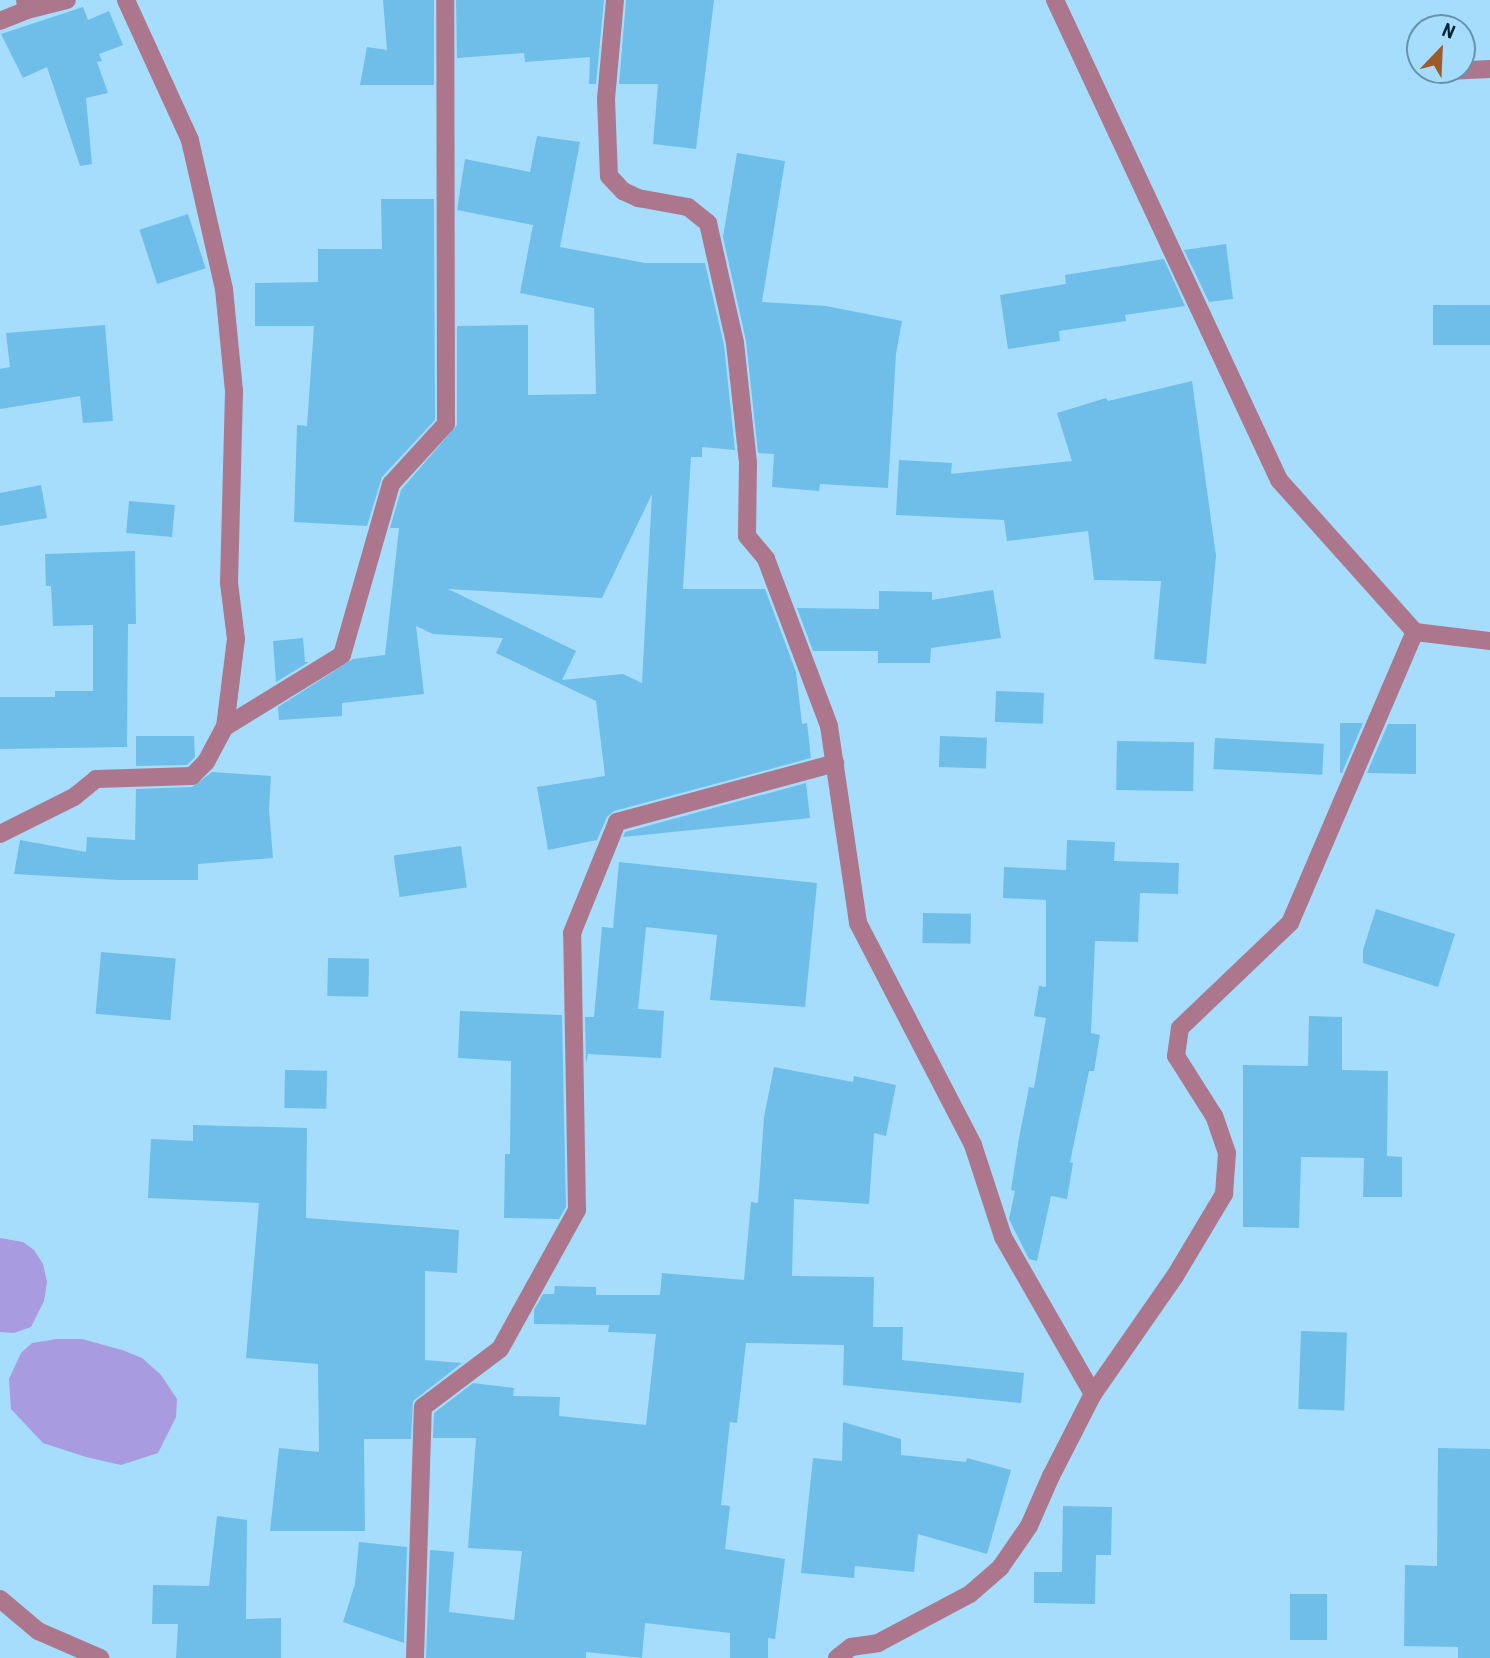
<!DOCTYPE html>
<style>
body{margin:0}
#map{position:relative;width:1490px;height:1658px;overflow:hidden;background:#a6ddfc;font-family:"Roboto Condensed",sans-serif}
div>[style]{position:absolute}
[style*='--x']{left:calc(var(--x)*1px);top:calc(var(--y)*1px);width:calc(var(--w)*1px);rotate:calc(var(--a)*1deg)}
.water>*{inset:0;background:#a99be0}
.building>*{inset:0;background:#6ebee9;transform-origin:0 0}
.minor>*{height:18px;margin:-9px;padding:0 9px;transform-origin:9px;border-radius:9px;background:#ac778c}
span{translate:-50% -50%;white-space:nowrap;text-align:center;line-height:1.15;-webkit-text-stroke:7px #a6ddfc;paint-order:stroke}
.north{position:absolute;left:1406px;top:14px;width:70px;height:70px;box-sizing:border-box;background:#a6ddfc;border:2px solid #6693ab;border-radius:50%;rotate:23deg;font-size:19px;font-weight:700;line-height:28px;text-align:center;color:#052331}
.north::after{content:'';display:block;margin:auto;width:24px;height:32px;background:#9d5a2a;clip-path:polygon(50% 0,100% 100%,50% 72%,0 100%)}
</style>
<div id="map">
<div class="water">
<div style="clip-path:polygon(0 1238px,23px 1242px,34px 1250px,43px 1264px,47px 1282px,44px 1301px,31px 1327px,14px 1333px,0 1332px)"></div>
<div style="clip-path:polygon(57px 1339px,82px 1339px,122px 1350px,142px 1358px,161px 1375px,177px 1399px,176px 1417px,158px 1453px,121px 1465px,86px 1457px,43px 1443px,11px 1409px,9px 1379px,21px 1353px,32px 1343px)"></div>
</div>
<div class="building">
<div style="clip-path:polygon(383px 0,434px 0,434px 85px,360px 85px,367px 47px,387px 50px)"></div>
<div style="clip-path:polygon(456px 0,604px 0,596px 84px,589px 84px,590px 57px,525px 62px,524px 53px,457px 58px)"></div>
<div style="clip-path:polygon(626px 0,714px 0,696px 149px,653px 144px,658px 84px,619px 84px)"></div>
<div style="clip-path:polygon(83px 7px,88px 20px,109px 11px,123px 45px,99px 54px,102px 61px,97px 62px,108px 93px,86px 98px,92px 164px,80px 166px,47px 67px,23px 78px,1px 34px)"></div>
<div style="clip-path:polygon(evenodd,537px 136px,580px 142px,560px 247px,645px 263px,705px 263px,724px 345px,735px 450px,702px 447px,702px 457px,691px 457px,683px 589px,765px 589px,796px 672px,802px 724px,807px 723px,811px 758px,614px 811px,607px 817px,597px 840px,548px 850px,537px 787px,605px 776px,596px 701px,496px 653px,503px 638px,433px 634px,416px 626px,424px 694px,342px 703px,342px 716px,279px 720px,278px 707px,353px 659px,385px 655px,399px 528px,390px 528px,401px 490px,457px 425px,457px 326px,528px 325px,528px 395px,596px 394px,594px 308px,520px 293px,533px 225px,457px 210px,465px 159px,530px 172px,537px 136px,652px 494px,642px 683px,623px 674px,562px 680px,576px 651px,448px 589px,602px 598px,652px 494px)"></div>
<div style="clip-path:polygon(737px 153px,785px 161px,762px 302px,826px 306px,902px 321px,896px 354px,888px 488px,820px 484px,819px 491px,772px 487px,774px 454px,758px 453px,746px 341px,723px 237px)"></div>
<div style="clip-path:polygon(381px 199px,434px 199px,435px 420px,382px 477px,367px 526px,294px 522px,297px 425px,307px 426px,314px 326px,255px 326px,255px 283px,318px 282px,318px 249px,382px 249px)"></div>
<div style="left:188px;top:214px;width:57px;height:51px;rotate:72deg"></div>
<div style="clip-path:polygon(1226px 244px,1233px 299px,1209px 302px,1184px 250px)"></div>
<div style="clip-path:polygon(1164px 259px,1185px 306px,1125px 315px,1126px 321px,1059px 331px,1060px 341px,1008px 349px,1000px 295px,1066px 284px,1065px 275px)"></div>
<div style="left:1490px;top:305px;width:40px;height:57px;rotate:90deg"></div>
<div style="clip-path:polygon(105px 325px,113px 421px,83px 423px,80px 396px,0 409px,0 369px,10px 367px,6px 333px)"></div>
<div style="clip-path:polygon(1192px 381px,1216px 556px,1206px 664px,1154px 659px,1161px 581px,1094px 580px,1088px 531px,1007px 541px,1004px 520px,896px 515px,899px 460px,952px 463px,951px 474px,1072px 461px,1057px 413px,1106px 398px,1108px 401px)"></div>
<div style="clip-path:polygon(41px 485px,47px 518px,0 526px,0 493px)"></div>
<div style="left:129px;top:501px;width:46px;height:32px;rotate:5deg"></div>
<div style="clip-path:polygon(135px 551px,136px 624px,128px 624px,127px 747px,0 749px,0 697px,55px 697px,55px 691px,93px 691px,93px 625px,53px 626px,51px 586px,46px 586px,45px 554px)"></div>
<div style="clip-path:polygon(993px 590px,1001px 638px,931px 648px,930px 663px,878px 663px,878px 651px,813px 651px,797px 608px,879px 609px,879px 591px,932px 592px,932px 600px)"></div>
<div style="clip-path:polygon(303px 638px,305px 662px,309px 662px,276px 682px,273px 641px)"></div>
<div style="left:996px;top:691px;width:48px;height:31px;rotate:2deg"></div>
<div style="clip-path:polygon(1340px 723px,1363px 723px,1342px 773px,1340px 773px)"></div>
<div style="clip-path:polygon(1388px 724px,1416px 724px,1416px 774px,1367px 773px)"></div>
<div style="clip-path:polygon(136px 736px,194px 736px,195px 757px,187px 765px,136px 766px)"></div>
<div style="left:940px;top:736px;width:47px;height:31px;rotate:2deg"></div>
<div style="left:1215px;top:738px;width:109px;height:31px;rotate:3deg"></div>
<div style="left:1117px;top:741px;width:77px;height:49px;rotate:1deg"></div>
<div style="clip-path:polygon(212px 772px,271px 776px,269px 809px,273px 858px,198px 864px,198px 880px,119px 880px,14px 874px,20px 840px,86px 852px,87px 837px,135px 840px,136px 789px,192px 787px)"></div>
<div style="clip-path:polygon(806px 783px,810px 818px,623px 837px,625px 832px)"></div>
<div style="clip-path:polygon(1067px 840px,1115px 842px,1114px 861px,1179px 863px,1178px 894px,1140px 893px,1138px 942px,1095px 941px,1091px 1033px,1100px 1035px,1094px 1071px,1089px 1071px,1070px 1162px,1073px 1163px,1067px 1199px,1051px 1196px,1037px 1261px,1029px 1259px,1009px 1219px,1015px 1191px,1011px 1190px,1019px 1138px,1029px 1087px,1034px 1088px,1046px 1018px,1034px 1016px,1039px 986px,1046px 987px,1046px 900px,1003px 898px,1004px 867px,1066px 870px)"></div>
<div style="left:461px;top:846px;width:42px;height:68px;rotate:82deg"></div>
<div style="clip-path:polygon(619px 862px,817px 883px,805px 1007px,710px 1000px,717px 935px,646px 927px,638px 1009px,664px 1011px,661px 1058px,588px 1054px,586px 1064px,585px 1017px,594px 1017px,602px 927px,613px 928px)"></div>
<div style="clip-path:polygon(1376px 909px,1455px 934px,1438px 987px,1363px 963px,1363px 950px)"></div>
<div style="left:923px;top:913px;width:48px;height:30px;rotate:1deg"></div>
<div style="left:101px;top:952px;width:75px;height:62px;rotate:5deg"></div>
<div style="left:328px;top:958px;width:41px;height:38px;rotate:1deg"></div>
<div style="clip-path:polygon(460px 1011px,562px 1015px,566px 1207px,559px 1219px,504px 1218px,505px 1154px,510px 1154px,511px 1061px,458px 1058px)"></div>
<div style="clip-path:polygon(1309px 1016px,1342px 1017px,1342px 1070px,1388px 1071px,1387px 1156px,1402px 1157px,1402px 1197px,1363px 1197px,1364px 1158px,1301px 1157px,1299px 1228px,1243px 1227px,1243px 1065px,1308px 1066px)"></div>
<div style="clip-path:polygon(774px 1067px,853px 1082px,854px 1076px,896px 1085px,886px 1136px,874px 1133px,869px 1204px,794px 1199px,792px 1276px,874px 1277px,873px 1327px,903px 1327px,902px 1360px,1024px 1373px,1021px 1403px,843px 1385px,844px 1345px,746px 1343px,737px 1423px,730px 1422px,721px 1505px,730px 1506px,725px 1549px,785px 1559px,775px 1639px,768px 1638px,768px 1658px,730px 1658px,730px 1633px,645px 1623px,642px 1658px,586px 1652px,586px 1658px,426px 1658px,430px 1550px,454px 1552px,449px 1612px,514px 1620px,522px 1551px,468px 1548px,476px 1438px,433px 1438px,434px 1413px,473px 1383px,514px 1388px,513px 1396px,560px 1397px,559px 1416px,646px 1425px,656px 1334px,608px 1332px,609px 1325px,534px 1324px,534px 1310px,543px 1294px,554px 1294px,555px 1286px,596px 1287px,596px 1295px,660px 1295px,662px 1273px,744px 1280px,751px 1202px,758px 1203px,764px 1117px)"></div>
<div style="left:285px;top:1070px;width:42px;height:38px;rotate:1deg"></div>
<div style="clip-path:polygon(193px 1125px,307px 1128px,306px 1218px,459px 1230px,457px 1273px,425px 1271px,425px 1360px,462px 1363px,413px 1401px,411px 1439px,364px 1439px,365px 1531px,270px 1531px,279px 1448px,319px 1452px,318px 1364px,246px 1358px,259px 1203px,148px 1198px,151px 1139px,193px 1141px)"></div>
<div style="left:1301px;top:1331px;width:46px;height:78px;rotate:2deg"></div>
<div style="clip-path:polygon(843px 1422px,901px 1439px,901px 1455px,966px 1462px,967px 1458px,1011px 1470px,987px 1554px,918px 1534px,914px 1572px,855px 1566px,854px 1578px,801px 1573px,813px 1458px,842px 1461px)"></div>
<div style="clip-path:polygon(1438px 1448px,1490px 1449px,1490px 1658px,1458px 1658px,1458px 1647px,1404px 1646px,1405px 1565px,1437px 1566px)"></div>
<div style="clip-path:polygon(1063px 1506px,1112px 1507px,1111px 1555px,1096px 1555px,1095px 1604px,1034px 1603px,1034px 1572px,1062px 1572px)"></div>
<div style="clip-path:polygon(217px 1516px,247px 1520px,246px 1619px,281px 1618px,281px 1658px,176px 1658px,178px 1624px,152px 1624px,153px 1585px,209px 1586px)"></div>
<div style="clip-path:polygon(359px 1542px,407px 1547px,404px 1643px,343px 1622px,355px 1584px)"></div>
<div style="left:1290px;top:1594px;width:37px;height:46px"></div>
</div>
<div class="minor">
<div style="--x:615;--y:0;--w:99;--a:95.2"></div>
<div style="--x:606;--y:99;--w:77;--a:87.8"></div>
<div style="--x:609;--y:176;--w:21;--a:47"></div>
<div style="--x:623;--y:191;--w:17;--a:25"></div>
<div style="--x:638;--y:198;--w:51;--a:10.2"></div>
<div style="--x:688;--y:207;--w:26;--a:39"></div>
<div style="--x:708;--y:223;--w:123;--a:77.3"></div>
<div style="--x:735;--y:343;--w:121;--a:83.8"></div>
<div style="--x:748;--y:463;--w:73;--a:90.8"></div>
<div style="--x:747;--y:536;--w:30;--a:50"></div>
<div style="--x:766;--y:559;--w:178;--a:69.3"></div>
<div style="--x:829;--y:726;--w:199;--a:81.6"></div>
<div style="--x:858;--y:923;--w:250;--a:62.6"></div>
<div style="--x:973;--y:1145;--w:97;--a:71.9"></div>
<div style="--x:1003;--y:1237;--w:181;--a:60.2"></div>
<div style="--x:1055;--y:0;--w:530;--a:64.98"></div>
<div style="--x:1279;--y:480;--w:204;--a:48.2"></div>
<div style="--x:27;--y:10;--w:41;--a:-14"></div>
<div style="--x:0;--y:21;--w:29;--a:-22"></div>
<div style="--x:27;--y:10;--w:10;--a:-101"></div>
<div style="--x:1448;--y:71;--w:42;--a:-2.7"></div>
<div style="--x:225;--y:727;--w:137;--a:-31.6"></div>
<div style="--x:342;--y:655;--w:178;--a:-74"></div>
<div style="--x:391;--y:484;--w:81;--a:-47.5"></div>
<div style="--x:446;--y:424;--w:424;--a:-90.1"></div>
<div style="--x:0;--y:834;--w:83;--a:-26.6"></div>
<div style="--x:74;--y:797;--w:28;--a:-39"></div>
<div style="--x:96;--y:779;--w:96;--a:-1.8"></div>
<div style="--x:192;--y:776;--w:20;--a:-45"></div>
<div style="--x:206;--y:762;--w:40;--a:-62"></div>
<div style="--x:225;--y:727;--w:89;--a:-82.9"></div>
<div style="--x:236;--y:639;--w:56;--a:-97.1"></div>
<div style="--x:229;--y:583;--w:192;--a:-88.5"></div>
<div style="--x:234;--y:391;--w:102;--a:-95.6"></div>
<div style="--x:224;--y:289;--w:153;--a:-102.9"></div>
<div style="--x:190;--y:140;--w:154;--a:-114.6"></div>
<div style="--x:0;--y:1599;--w:50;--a:40.1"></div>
<div style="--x:38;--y:1631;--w:68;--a:23.5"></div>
<div style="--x:415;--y:1658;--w:251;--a:-88.2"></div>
<div style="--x:423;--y:1407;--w:96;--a:-37"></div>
<div style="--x:500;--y:1349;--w:159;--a:-61"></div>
<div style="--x:577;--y:1210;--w:277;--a:-91"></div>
<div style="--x:572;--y:933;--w:120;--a:-67.9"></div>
<div style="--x:617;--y:822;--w:226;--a:-15.1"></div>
<div style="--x:837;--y:1658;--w:18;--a:-38"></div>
<div style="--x:851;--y:1647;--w:27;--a:-8"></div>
<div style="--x:878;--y:1643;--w:104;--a:-28"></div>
<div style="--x:970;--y:1594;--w:40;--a:-41"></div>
<div style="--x:1000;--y:1568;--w:51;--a:-55.4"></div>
<div style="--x:1029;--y:1526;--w:55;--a:-66.3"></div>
<div style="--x:1051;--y:1476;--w:92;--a:-62.9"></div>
<div style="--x:1093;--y:1394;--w:144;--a:-55.2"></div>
<div style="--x:1175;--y:1276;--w:96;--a:-59.1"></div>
<div style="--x:1224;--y:1194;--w:41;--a:-85.8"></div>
<div style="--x:1227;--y:1153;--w:39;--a:-109"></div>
<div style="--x:1214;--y:1116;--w:71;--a:-122.3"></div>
<div style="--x:1176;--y:1056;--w:28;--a:-82"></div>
<div style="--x:1180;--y:1028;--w:152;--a:-43.7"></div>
<div style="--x:1290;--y:923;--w:317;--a:-66.8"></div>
<div style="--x:1415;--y:632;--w:76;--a:6.8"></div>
</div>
<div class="north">N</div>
</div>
